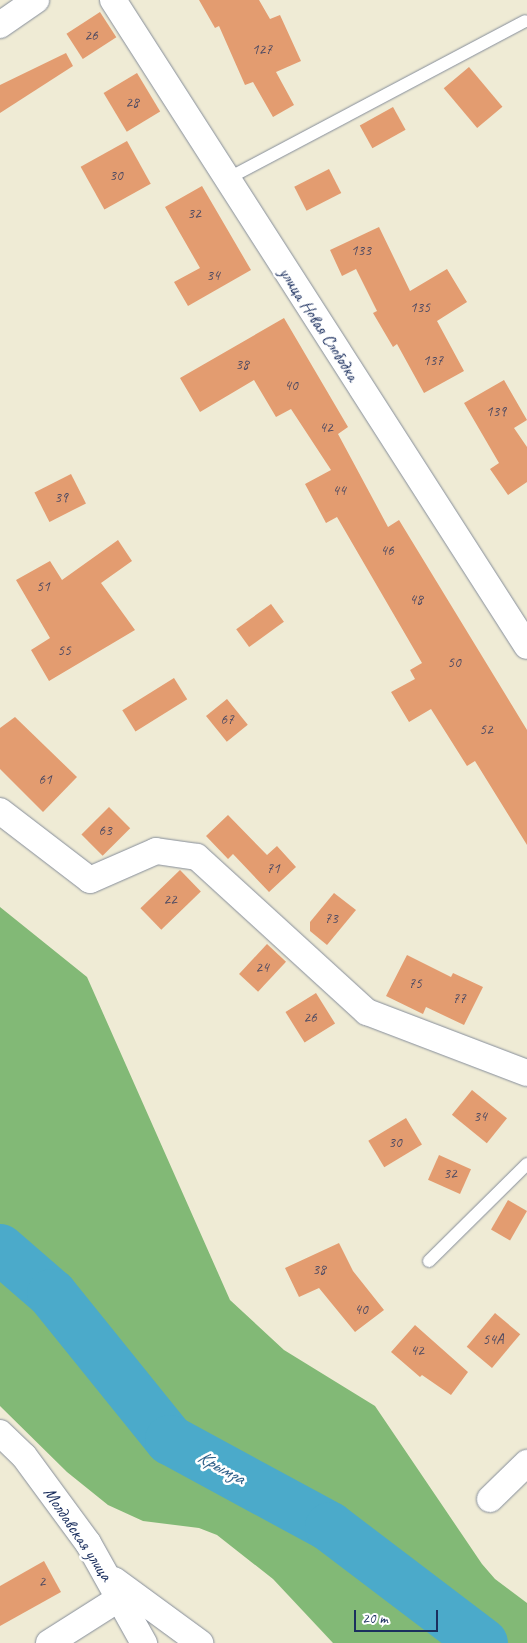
<!DOCTYPE html>
<meta charset="utf-8">
<style>
body{margin:0}
#map{position:relative;width:527px;height:1643px;overflow:hidden;background:#efebd5;font-family:Caveat,sans-serif}
div>[style]{position:absolute}
[style*='--x']{left:calc(var(--x)*1px);top:calc(var(--y)*1px);width:calc(var(--w)*1px);rotate:calc(var(--a)*1deg)}
.forest>*{inset:0;background:#82b976}
.river>*{height:50px;margin:-25px;padding:0 25px;transform-origin:25px;border-radius:25px;background:#4baaca}
.building>*{inset:0;background:#e39c70;transform-origin:0 0}
.roads{filter:drop-shadow(0 0 1px #858d9a) drop-shadow(0 0 1px #858d9a)}
.service>*{height:12px;margin:-6px;padding:0 6px;transform-origin:6px;border-radius:6px;background:#fff}
.minor>*{height:26px;margin:-13px;padding:0 13px;transform-origin:13px;border-radius:13px;background:#fff}
span{translate:-50% -50%;white-space:nowrap;text-align:center;line-height:1.15;-webkit-text-stroke:5px #fff;paint-order:stroke}
.number-label{font-size:15px;color:#4d4a62}
.number-label span{-webkit-text-stroke-width:0}
.street-label{font-size:18px;color:#1b2f5e}
.water-label{font-size:19px;color:#2e6089;font-style:italic}
.scale{position:absolute;left:354px;top:1610px;width:84px;height:22px;box-sizing:border-box;border:2px solid #1b2f5e;border-top:0;padding-left:6px;font-size:15px;line-height:18px;white-space:nowrap;color:#1b2f5e;-webkit-text-stroke:4px #fff;paint-order:stroke}
</style>
<div id="map">
<div class="forest">
<div style="clip-path:polygon(0 907px,87px 977px,230px 1300px,284px 1350px,375px 1406px,482px 1564px,495px 1579px,527px 1603px,527px 1643px,333px 1643px,273px 1579px,217px 1535px,199px 1528px,143px 1521px,108px 1505px,67px 1472px,0 1406px)"></div>
</div>
<div class="river">
<div style="--x:0;--y:1249;--w:69;--a:40.9"></div>
<div style="--x:52;--y:1294;--w:188;--a:51.1"></div>
<div style="--x:170;--y:1440;--w:182;--a:28.5"></div>
<div style="--x:330;--y:1527;--w:192;--a:37.2"></div>
</div>
<div class="building">
<div style="clip-path:polygon(199px 0,259px 0,270px 19px,280px 15px,301px 61px,276px 72px,294px 105px,273px 117px,253px 82px,245px 85px,219px 26px,215px 28px)"></div>
<div style="left:100px;top:12px;width:30px;height:40px;rotate:57deg"></div>
<div style="clip-path:polygon(66px 53px,73px 66px,0 113px,0 85px)"></div>
<div style="left:469px;top:67px;width:52px;height:33px;rotate:50deg"></div>
<div style="left:137px;top:73px;width:45px;height:39px;rotate:59deg"></div>
<div style="left:393px;top:107px;width:26px;height:38px;rotate:61deg"></div>
<div style="left:127px;top:141px;width:49px;height:53px;rotate:61deg"></div>
<div style="left:329px;top:169px;width:27px;height:39px;rotate:63deg"></div>
<div style="clip-path:polygon(202px 186px,251px 270px,188px 306px,174px 282px,200px 268px,165px 207px)"></div>
<div style="clip-path:polygon(379px 227px,410px 291px,447px 269px,467px 302px,437px 321px,464px 371px,424px 393px,397px 344px,393px 347px,373px 313px,377px 311px,356px 269px,342px 276px,330px 250px)"></div>
<div style="clip-path:polygon(284px 318px,348px 427px,338px 434px,388px 527px,399px 520px,527px 730px,527px 845px,475px 761px,467px 766px,431px 709px,409px 722px,391px 692px,415px 679px,410px 670px,422px 663px,337px 517px,326px 523px,305px 484px,331px 470px,291px 409px,276px 417px,254px 380px,200px 412px,180px 378px)"></div>
<div style="clip-path:polygon(504px 380px,527px 420px,514px 428px,527px 447px,527px 482px,508px 495px,490px 469px,499px 463px,464px 403px)"></div>
<div style="left:71px;top:474px;width:33px;height:41px;rotate:63deg"></div>
<div style="clip-path:polygon(118px 540px,132px 561px,101px 583px,135px 630px,49px 681px,31px 650px,50px 638px,16px 580px,50px 561px,62px 580px)"></div>
<div style="left:271px;top:604px;width:22px;height:43px;rotate:54deg"></div>
<div style="left:174px;top:678px;width:25px;height:61px;rotate:58deg"></div>
<div style="left:227px;top:699px;width:33px;height:27px;rotate:51deg"></div>
<div style="clip-path:polygon(15px 717px,77px 777px,43px 812px,0 769px,0 728px)"></div>
<div style="left:109px;top:807px;width:30px;height:39px;rotate:45deg"></div>
<div style="clip-path:polygon(228px 815px,267px 855px,277px 846px,296px 867px,269px 892px,233px 854px,228px 859px,206px 836px)"></div>
<div style="left:180px;top:870px;width:30px;height:55px;rotate:46deg"></div>
<div style="clip-path:polygon(334px 893px,356px 910px,327px 945px,310px 931px,310px 922px)"></div>
<div style="left:267px;top:944px;width:26px;height:41px;rotate:43deg"></div>
<div style="clip-path:polygon(407px 955px,451px 977px,453px 973px,483px 987px,464px 1025px,426px 1007px,423px 1014px,386px 996px)"></div>
<div style="left:316px;top:993px;width:36px;height:36px;rotate:58deg"></div>
<div style="left:472px;top:1090px;width:45px;height:32px;rotate:39deg"></div>
<div style="left:406px;top:1118px;width:31px;height:44px;rotate:59deg"></div>
<div style="left:439px;top:1155px;width:35px;height:27px;rotate:24deg"></div>
<div style="left:508px;top:1200px;width:22px;height:34px;rotate:30deg"></div>
<div style="clip-path:polygon(339px 1243px,353px 1271px,384px 1310px,355px 1332px,319px 1288px,299px 1297px,285px 1268px)"></div>
<div style="left:495px;top:1313px;width:33px;height:44px;rotate:40deg"></div>
<div style="clip-path:polygon(415px 1325px,468px 1372px,451px 1395px,422px 1375px,420px 1377px,391px 1352px)"></div>
<div style="clip-path:polygon(44px 1561px,61px 1592px,0 1626px,0 1586px)"></div>
</div>
<div class="roads">
<div class="service">
<div style="--x:227;--y:179;--w:337;--a:-27.9"></div>
<div style="--x:429;--y:1261;--w:138;--a:-44.7"></div>
</div>
<div class="minor">
<div style="--x:113;--y:0;--w:767;--a:57.35"></div>
<div style="--x:0;--y:25;--w:44;--a:-34.8"></div>
<div style="--x:0;--y:811;--w:113;--a:37.5"></div>
<div style="--x:90;--y:880;--w:72;--a:-23.7"></div>
<div style="--x:156;--y:851;--w:41;--a:8.3"></div>
<div style="--x:197;--y:857;--w:230;--a:42.4"></div>
<div style="--x:367;--y:1012;--w:171;--a:20.9"></div>
<div style="--x:0;--y:1433;--w:33;--a:44"></div>
<div style="--x:24;--y:1456;--w:108;--a:53.7"></div>
<div style="--x:88;--y:1543;--w:115;--a:60.8"></div>
<div style="--x:490;--y:1499;--w:52;--a:-44.2"></div>
<div style="--x:114;--y:1580;--w:107;--a:36.2"></div>
<div style="--x:49;--y:1643;--w:84;--a:-32.4"></div>
</div>
</div>
<div class="number-label">
<span style="left:91px;top:36px">26</span>
<span style="left:262px;top:50px">127</span>
<span style="left:132px;top:103px">28</span>
<span style="left:116px;top:176px">30</span>
<span style="left:194px;top:214px">32</span>
<span style="left:361px;top:251px">133</span>
<span style="left:213px;top:276px">34</span>
<span style="left:420px;top:308px">135</span>
<span style="left:433px;top:361px">137</span>
<span style="left:242px;top:365px">38</span>
<span style="left:291px;top:386px">40</span>
<span style="left:496px;top:412px">139</span>
<span style="left:326px;top:428px">42</span>
<span style="left:339px;top:491px">44</span>
<span style="left:61px;top:498px">39</span>
<span style="left:387px;top:551px">46</span>
<span style="left:43px;top:587px">51</span>
<span style="left:416px;top:600px">48</span>
<span style="left:64px;top:651px">55</span>
<span style="left:454px;top:663px">50</span>
<span style="left:227px;top:720px">67</span>
<span style="left:486px;top:730px">52</span>
<span style="left:45px;top:780px">61</span>
<span style="left:105px;top:831px">63</span>
<span style="left:273px;top:869px">71</span>
<span style="left:170px;top:900px">22</span>
<span style="left:331px;top:919px">73</span>
<span style="left:262px;top:968px">24</span>
<span style="left:415px;top:984px">75</span>
<span style="left:459px;top:999px">77</span>
<span style="left:310px;top:1018px">26</span>
<span style="left:480px;top:1117px">34</span>
<span style="left:395px;top:1143px">30</span>
<span style="left:450px;top:1174px">32</span>
<span style="left:319px;top:1270px">38</span>
<span style="left:361px;top:1310px">40</span>
<span style="left:493px;top:1340px">54А</span>
<span style="left:417px;top:1351px">42</span>
<span style="left:42px;top:1582px">2</span>
</div>
<div class="street-label">
<span style="left:319px;top:324px;rotate:57deg">улица Новая Слободка</span>
<span style="left:78px;top:1534px;rotate:56deg">Молдавская улица</span>
</div>
<div class="water-label">
<span style="left:221px;top:1468px;rotate:29deg">Крымза</span>
</div>
<div class="scale">20 m</div>
</div>
